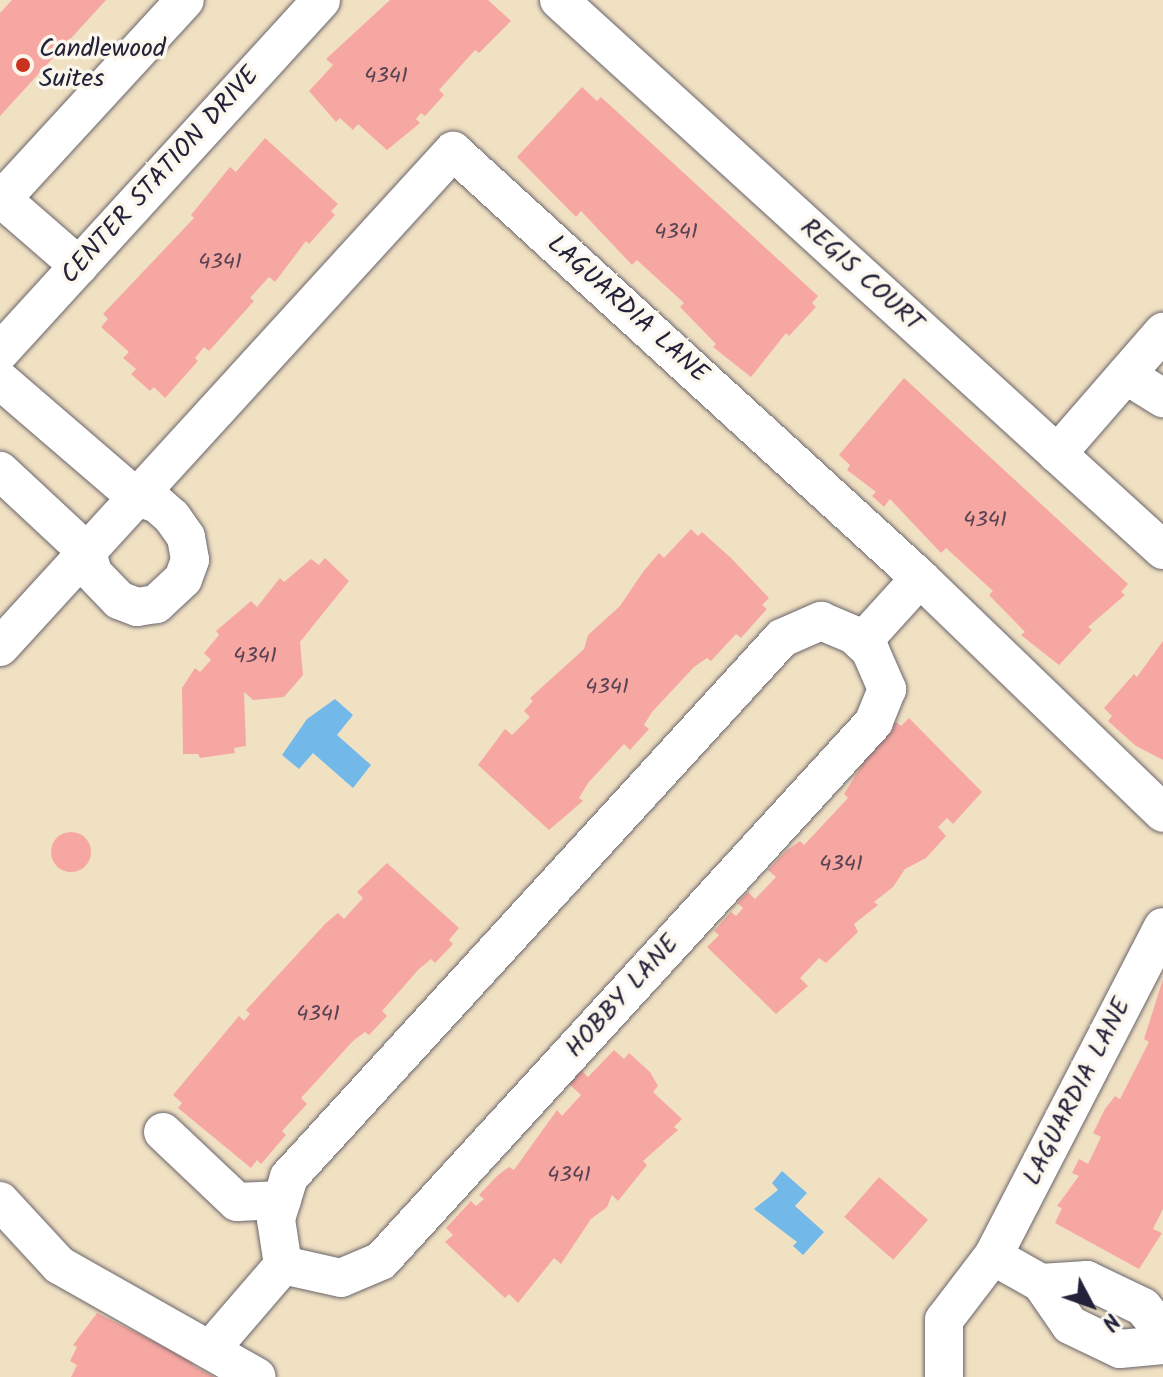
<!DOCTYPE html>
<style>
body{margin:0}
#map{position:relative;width:1163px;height:1377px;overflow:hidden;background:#f1e1c3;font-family:Kalam,sans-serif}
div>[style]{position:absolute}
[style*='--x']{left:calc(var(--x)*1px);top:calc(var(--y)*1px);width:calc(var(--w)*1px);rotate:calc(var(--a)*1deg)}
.water>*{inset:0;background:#72b9e9}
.building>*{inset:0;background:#f7a7a1;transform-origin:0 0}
.round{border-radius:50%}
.roads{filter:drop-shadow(0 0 2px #6a656b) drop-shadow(0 0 2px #6a656b)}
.minor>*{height:38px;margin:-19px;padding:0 19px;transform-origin:19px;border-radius:19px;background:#fff}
.dots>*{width:22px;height:22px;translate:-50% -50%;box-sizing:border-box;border:4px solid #fbf7ec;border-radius:50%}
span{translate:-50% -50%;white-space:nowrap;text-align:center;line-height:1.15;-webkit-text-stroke:7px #fbf7ec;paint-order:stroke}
.number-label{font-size:22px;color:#574354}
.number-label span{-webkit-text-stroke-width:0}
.poi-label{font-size:26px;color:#22223b}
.left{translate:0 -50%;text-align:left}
.street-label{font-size:26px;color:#22223b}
.north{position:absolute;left:1051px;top:1265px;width:80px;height:80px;-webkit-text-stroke:6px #fbf7ec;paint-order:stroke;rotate:131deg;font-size:22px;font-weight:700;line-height:32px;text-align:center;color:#22223b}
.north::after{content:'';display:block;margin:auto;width:28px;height:36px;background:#22223b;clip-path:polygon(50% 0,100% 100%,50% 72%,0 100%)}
</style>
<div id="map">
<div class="water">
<div style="clip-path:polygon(335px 699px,353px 715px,337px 735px,371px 765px,353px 788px,313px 753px,299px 769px,282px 755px,307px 719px)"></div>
<div style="clip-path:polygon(782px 1171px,807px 1193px,795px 1206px,824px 1232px,803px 1255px,793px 1246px,797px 1242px,754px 1209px,778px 1190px,772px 1183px)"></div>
</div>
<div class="building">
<div style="clip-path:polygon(12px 0,106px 0,0 116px,0 13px)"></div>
<div style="clip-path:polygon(390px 0,488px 0,511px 21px,479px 53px,475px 50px,439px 90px,444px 95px,425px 116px,421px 113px,416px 119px,420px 123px,387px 150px,358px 124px,353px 130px,340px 118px,336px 122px,309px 91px,333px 65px,326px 59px)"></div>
<div style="clip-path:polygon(582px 87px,597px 101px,601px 97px,818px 296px,812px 303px,816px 307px,789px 336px,786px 333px,751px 377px,713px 347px,716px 344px,680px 307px,684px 303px,637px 260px,632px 265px,581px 211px,576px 217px,517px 157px)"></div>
<div style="clip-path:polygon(265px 138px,338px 204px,331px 211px,335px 215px,309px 244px,306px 241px,275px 282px,269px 277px,250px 298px,254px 301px,209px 351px,204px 347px,195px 358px,198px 361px,165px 398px,154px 387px,150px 391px,131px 374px,136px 369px,123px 358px,129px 352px,101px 327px,108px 319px,103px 314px,194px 218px,191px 215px,230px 167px,236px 172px)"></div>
<div style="clip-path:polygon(904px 378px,1128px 584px,1121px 592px,1125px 595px,1088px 627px,1092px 630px,1059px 665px,1021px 635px,1025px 632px,989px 595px,993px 591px,946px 548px,941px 553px,890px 499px,884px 507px,872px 496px,876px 492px,847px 470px,850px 465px,839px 455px)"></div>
<div style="clip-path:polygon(691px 529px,698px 536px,702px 532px,731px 558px,769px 598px,762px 605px,767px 609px,741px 638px,736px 634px,711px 661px,707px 658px,694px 667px,652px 712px,644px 725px,649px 729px,630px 750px,624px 744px,588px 783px,579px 798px,583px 801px,549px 830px,478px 765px,505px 729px,512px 735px,530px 717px,524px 711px,533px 701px,530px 698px,584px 649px,588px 635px,620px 606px,643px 572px,659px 553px,664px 558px)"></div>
<div style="clip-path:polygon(325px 558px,349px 581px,300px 642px,303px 675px,284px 697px,253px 700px,244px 692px,246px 746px,234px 748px,235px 753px,200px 758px,198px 754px,183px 754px,182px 688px,195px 668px,200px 672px,211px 660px,204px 653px,219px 635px,216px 631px,251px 601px,257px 607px,280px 578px,284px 582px,311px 559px,319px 565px)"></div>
<div style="clip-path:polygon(1163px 641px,1163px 760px,1136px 746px,1108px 721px,1112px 716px,1104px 708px,1134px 674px,1137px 677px)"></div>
<div style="clip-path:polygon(909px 718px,982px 792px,953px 824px,947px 818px,938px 827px,946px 836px,926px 858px,905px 869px,893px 887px,874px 902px,878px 905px,854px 924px,858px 932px,826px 963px,819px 958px,800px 978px,808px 986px,776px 1014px,707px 947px,719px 935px,714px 931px,731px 912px,736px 916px,743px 908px,737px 903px,748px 892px,755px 899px,776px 877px,768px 870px,786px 851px,800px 841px,804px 845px,848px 798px,844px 794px,871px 750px,896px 722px,901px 726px)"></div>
<div class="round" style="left:51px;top:832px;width:40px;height:40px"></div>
<div style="clip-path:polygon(387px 863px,459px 928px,449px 940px,453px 944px,435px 963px,431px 959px,419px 969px,382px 1011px,387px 1016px,369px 1035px,365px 1032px,353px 1041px,301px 1098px,307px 1104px,282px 1131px,286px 1135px,261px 1164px,257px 1160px,251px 1168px,178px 1108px,182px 1103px,173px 1095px,239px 1016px,244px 1021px,250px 1014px,246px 1010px,326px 923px,338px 913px,344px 919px,363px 898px,357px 892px)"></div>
<div style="clip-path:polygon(1163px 979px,1163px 1209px,1153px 1229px,1162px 1233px,1139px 1269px,1055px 1223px,1062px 1208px,1057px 1206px,1079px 1176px,1072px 1173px,1079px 1159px,1088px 1164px,1101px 1137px,1093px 1133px,1105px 1109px,1115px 1096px,1120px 1099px,1149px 1042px,1144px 1039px)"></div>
<div style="clip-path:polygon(614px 1050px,624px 1059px,629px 1053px,650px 1072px,658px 1086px,653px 1092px,682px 1119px,674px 1127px,678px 1130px,643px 1161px,647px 1165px,618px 1201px,612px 1195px,607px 1207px,591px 1219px,561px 1264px,554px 1258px,518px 1303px,509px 1294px,505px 1298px,445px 1242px,453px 1235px,446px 1228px,471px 1201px,476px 1206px,484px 1199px,479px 1195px,498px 1175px,509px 1167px,514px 1170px,557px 1110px,562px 1116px,581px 1095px,569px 1084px,581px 1070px,588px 1077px)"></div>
<div style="left:879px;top:1177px;width:65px;height:53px;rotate:41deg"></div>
<div style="clip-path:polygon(97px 1313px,194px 1361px,192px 1365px,214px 1377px,71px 1377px,77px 1365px,70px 1361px,77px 1347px,73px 1345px)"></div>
</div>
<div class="roads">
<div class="minor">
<div style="--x:559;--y:0;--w:817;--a:42.32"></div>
<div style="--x:79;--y:266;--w:102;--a:-139"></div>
<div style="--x:2;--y:199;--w:270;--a:-47.4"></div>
<div style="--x:0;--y:352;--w:476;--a:-47.6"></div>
<div style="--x:1126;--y:375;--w:44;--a:31.9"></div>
<div style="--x:0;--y:380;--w:181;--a:40.7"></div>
<div style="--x:137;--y:498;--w:20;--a:15"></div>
<div style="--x:156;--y:503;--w:21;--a:41"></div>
<div style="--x:172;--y:517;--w:24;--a:55"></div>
<div style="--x:186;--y:537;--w:23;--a:80"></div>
<div style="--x:190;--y:560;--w:20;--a:110"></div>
<div style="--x:183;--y:579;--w:37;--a:137"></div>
<div style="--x:156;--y:604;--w:19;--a:171"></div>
<div style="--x:137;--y:607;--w:19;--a:-159"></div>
<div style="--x:119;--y:600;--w:37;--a:-134"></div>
<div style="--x:93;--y:573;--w:22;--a:-106"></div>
<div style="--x:87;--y:552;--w:119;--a:-137"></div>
<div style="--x:1057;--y:454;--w:162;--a:-49"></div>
<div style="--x:862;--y:642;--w:86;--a:-47.8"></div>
<div style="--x:0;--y:647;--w:672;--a:-47.59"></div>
<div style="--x:453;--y:151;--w:633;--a:42.44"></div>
<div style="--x:920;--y:578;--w:338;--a:44"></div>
<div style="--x:163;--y:1132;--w:102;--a:43.4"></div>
<div style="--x:237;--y:1202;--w:45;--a:-2.5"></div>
<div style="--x:0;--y:1201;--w:87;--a:47.3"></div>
<div style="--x:59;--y:1265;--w:227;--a:29.5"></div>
<div style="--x:993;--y:1256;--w:55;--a:29.4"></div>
<div style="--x:1041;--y:1283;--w:51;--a:55.4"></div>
<div style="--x:1070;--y:1325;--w:55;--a:25.6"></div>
<div style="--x:1120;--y:1349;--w:43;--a:-5.3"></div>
<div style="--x:1041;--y:1283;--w:46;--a:-3.7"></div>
<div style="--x:1087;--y:1280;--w:62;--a:25.7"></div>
<div style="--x:1143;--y:1307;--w:32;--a:51"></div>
<div style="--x:210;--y:1350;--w:112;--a:-49.3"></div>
<div style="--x:283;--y:1265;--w:47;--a:-98.7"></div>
<div style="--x:276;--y:1219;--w:44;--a:-72.8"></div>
<div style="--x:289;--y:1177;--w:730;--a:-47.55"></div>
<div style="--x:782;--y:638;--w:43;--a:-23.6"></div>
<div style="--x:821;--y:621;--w:36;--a:23"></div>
<div style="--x:854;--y:635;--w:22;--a:43"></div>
<div style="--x:870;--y:650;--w:43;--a:66.4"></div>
<div style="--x:887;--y:689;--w:35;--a:112"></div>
<div style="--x:874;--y:722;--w:730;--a:132.45"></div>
<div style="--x:381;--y:1261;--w:43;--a:157"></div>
<div style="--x:341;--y:1278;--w:59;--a:-167.4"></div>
<div style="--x:944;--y:1377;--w:57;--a:-90"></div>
<div style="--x:944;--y:1320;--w:81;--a:-52.6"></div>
<div style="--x:993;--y:1256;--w:370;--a:-62.7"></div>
</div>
</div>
<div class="dots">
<div style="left:23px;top:65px;background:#c8321e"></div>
</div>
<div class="number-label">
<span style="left:386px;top:77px">4341</span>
<span style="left:676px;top:233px">4341</span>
<span style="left:220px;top:263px">4341</span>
<span style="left:985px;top:521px">4341</span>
<span style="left:255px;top:657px">4341</span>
<span style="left:607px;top:688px">4341</span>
<span style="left:841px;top:865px">4341</span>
<span style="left:318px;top:1015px">4341</span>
<span style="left:569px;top:1176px">4341</span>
</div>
<div class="poi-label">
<span class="left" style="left:39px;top:65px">Candlewood<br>Suites</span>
</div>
<div class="street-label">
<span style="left:161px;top:176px;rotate:-48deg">CENTER STATION DRIVE</span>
<span style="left:861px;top:276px;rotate:42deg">REGIS COURT</span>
<span style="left:627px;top:310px;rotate:42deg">LAGUARDIA LANE</span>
<span style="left:623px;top:997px;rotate:-48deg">HOBBY LANE</span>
<span style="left:1078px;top:1092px;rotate:-63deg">LAGUARDIA LANE</span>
</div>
<div class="north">N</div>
</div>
